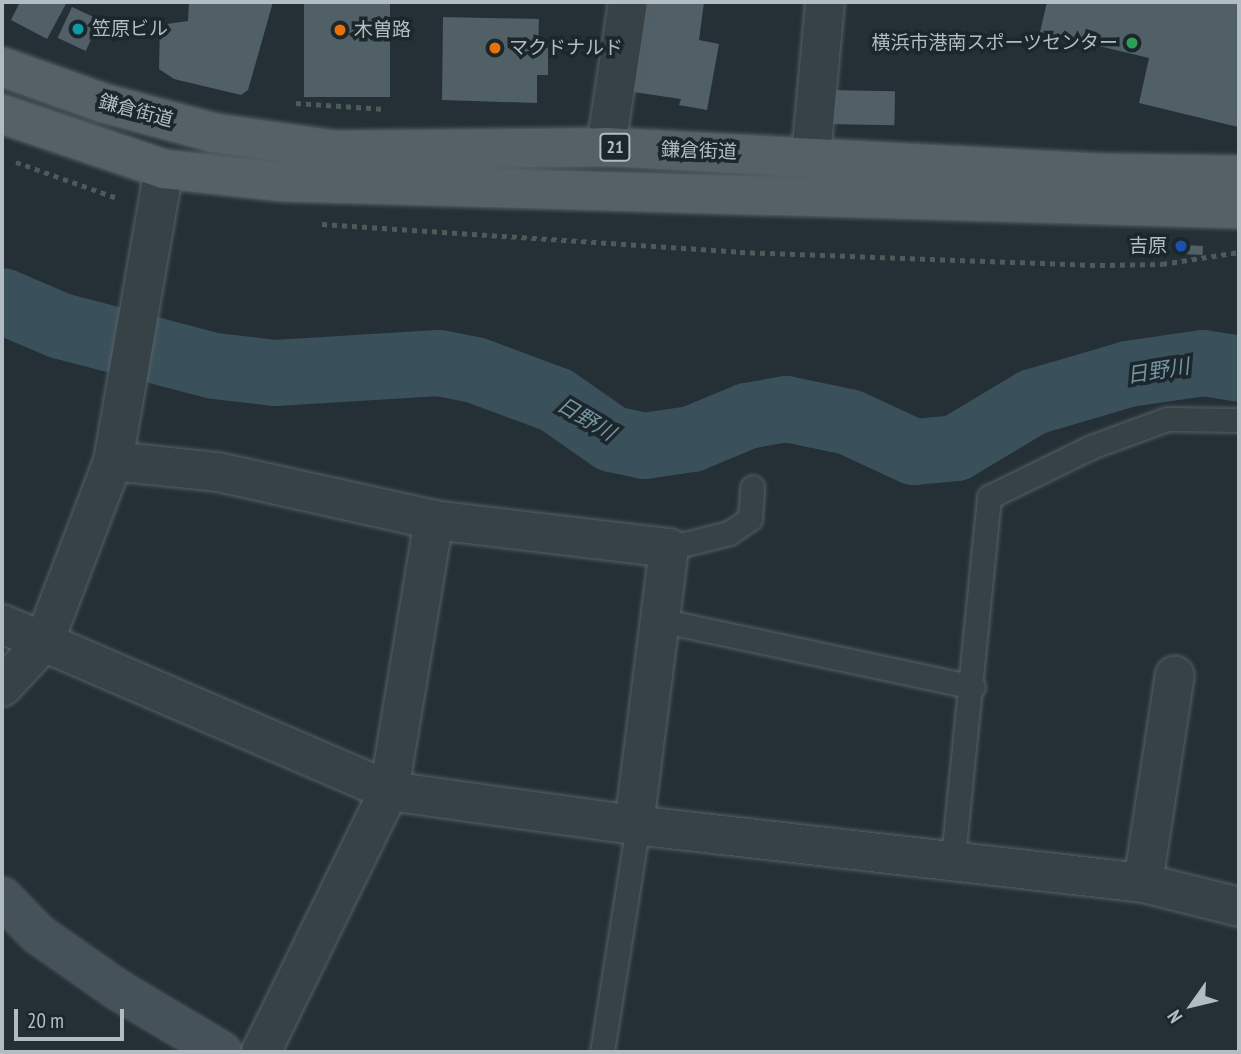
<!DOCTYPE html>
<meta charset="utf-8">
<style>
body{margin:0}
#map{position:relative;width:1241px;height:1054px;overflow:hidden;background:#243036;font-family:"PT Sans Narrow","Noto Sans JP",sans-serif}
div>[style]{position:absolute}
[style*='--x']{left:calc(var(--x)*1px);top:calc(var(--y)*1px);width:calc(var(--w)*1px);rotate:calc(var(--a)*1deg)}
.river>*{height:66px;margin:-33px;padding:0 33px;transform-origin:33px;border-radius:33px;background:#3a505b}
.building>*{inset:0;background:#515f67;transform-origin:0 0}
.path>*{height:4.5px;margin-top:-2.25px;transform-origin:0;background:repeating-linear-gradient(90deg,#4a5b58 0 5px,transparent 0 10px)}
.roads{filter:drop-shadow(0 0 2px #556065) drop-shadow(0 0 2px #556065)}
.lane>*{height:23px;margin:-11.5px;padding:0 11.5px;transform-origin:11.5px;border-radius:11.5px;background:#374247}
.street>*{height:38px;margin:-19px;padding:0 19px;transform-origin:19px;border-radius:19px;background:#374247}
.secondary>*{height:38px;margin:-19px;padding:0 19px;transform-origin:19px;border-radius:19px;background:#465259}
.primary>*{height:38px;margin:-19px;padding:0 19px;transform-origin:19px;border-radius:19px;background:#556167}
.dots>*{width:19px;height:19px;translate:-50% -50%;box-sizing:border-box;border:4px solid #1c272b;border-radius:50%}
span{translate:-50% -50%;white-space:nowrap;text-align:center;line-height:1.15;-webkit-text-stroke:7px #1c272b;paint-order:stroke}
.shield-label span{padding:2px 5px;background:#1c272b;border:2px solid;border-radius:5px;-webkit-text-stroke-width:0}
.shield-label{font-size:18px;color:#b2bdc3;font-weight:700}
.poi-label{font-size:19px;color:#b2bdc3}
.left{translate:0 -50%;text-align:left}
.right{translate:-100% -50%;text-align:right}
.street-label{font-size:19px;color:#b2bdc3}
.water-label{font-size:21px;color:#7695a3;font-style:italic}
.frame{position:absolute;inset:0;border:4px solid #b2bdc3;pointer-events:none}
.north{position:absolute;left:1157px;top:970px;width:70px;height:70px;-webkit-text-stroke:5px #1c272b;paint-order:stroke;rotate:236deg;font-size:19px;font-weight:700;line-height:28px;text-align:center;color:#b2bdc3}
.north::after{content:'';display:block;margin:auto;width:24px;height:32px;background:#b2bdc3;clip-path:polygon(50% 0,100% 100%,50% 72%,0 100%)}
.scale{position:absolute;left:14px;top:1009px;width:110px;height:32px;box-sizing:border-box;border:4px solid #b2bdc3;border-top:0;padding-left:9px;font-size:21px;line-height:24px;white-space:nowrap;color:#b2bdc3;-webkit-text-stroke:5px #1c272b;paint-order:stroke}
</style>
<div id="map">
<div class="river">
<div style="--x:2;--y:301;--w:64;--a:23"></div>
<div style="--x:61;--y:326;--w:159;--a:14.6"></div>
<div style="--x:215;--y:366;--w:60;--a:6.7"></div>
<div style="--x:275;--y:373;--w:164;--a:-3.5"></div>
<div style="--x:439;--y:363;--w:37;--a:11"></div>
<div style="--x:475;--y:370;--w:86;--a:20.3"></div>
<div style="--x:556;--y:400;--w:68;--a:34.9"></div>
<div style="--x:612;--y:439;--w:33;--a:12"></div>
<div style="--x:644;--y:446;--w:49;--a:-8.3"></div>
<div style="--x:692;--y:439;--w:60;--a:-22.7"></div>
<div style="--x:747;--y:416;--w:40;--a:-10"></div>
<div style="--x:786;--y:409;--w:64;--a:11.7"></div>
<div style="--x:849;--y:422;--w:72;--a:24.8"></div>
<div style="--x:914;--y:452;--w:42;--a:-5.4"></div>
<div style="--x:956;--y:448;--w:90;--a:-30.9"></div>
<div style="--x:1033;--y:402;--w:99;--a:-16.4"></div>
<div style="--x:1128;--y:374;--w:76;--a:-8.3"></div>
<div style="--x:1203;--y:363;--w:36;--a:9"></div>
</div>
<div class="building">
<div style="clip-path:polygon(20px 2px,67px 2px,47px 39px,11px 20px)"></div>
<div style="clip-path:polygon(189px 2px,273px 2px,248px 90px,241px 95px,174px 79px,159px 69px,160px 25px,188px 21px)"></div>
<div style="left:304px;top:2px;width:86px;height:95px"></div>
<div style="clip-path:polygon(646px 2px,704px 2px,699px 40px,719px 44px,707px 110px,679px 105px,681px 99px,633px 92px)"></div>
<div style="clip-path:polygon(1047px 2px,1239px 2px,1238px 127px,1139px 103px,1149px 58px,1040px 32px)"></div>
<div style="left:72px;top:7px;width:31px;height:34px;rotate:25deg"></div>
<div style="clip-path:polygon(443px 17px,539px 19px,538px 48px,548px 48px,548px 75px,537px 75px,537px 103px,442px 100px)"></div>
<div style="left:829px;top:90px;width:66px;height:34px;rotate:1deg"></div>
<div style="left:1183px;top:245px;width:20px;height:9px;rotate:3deg"></div>
</div>
<div class="path">
<div style="--x:296;--y:103;--w:89;--a:3.9"></div>
<div style="--x:16;--y:162;--w:110;--a:19.6"></div>
<div style="--x:322;--y:224;--w:419;--a:3.8"></div>
<div style="--x:740;--y:252;--w:360;--a:2.1"></div>
<div style="--x:1100;--y:265;--w:62;--a:-0.9"></div>
<div style="--x:1162;--y:264;--w:78;--a:-8.9"></div>
</div>
<div class="roads">
<div class="lane">
<div style="--x:669;--y:548;--w:62;--a:-14"></div>
<div style="--x:729;--y:533;--w:25;--a:-34"></div>
<div style="--x:750;--y:519;--w:32;--a:-86"></div>
<div style="--x:659;--y:620;--w:321;--a:12"></div>
<div style="--x:953;--y:858;--w:363;--a:-84.3"></div>
<div style="--x:989;--y:497;--w:114;--a:-26.1"></div>
<div style="--x:1091;--y:447;--w:81;--a:-20.2"></div>
<div style="--x:1167;--y:419;--w:72;--a:0.8"></div>
<div style="--x:602;--y:1052;--w:230;--a:-81"></div>
</div>
<div class="street">
<div style="--x:606;--y:147;--w:147;--a:-81.4"></div>
<div style="--x:811;--y:156;--w:155;--a:-84.8"></div>
<div style="--x:113;--y:461;--w:106;--a:6"></div>
<div style="--x:218;--y:472;--w:221;--a:12.5"></div>
<div style="--x:434;--y:520;--w:237;--a:6.8"></div>
<div style="--x:669;--y:548;--w:279;--a:97.2"></div>
<div style="--x:2;--y:624;--w:421;--a:23.3"></div>
<div style="--x:389;--y:791;--w:247;--a:7.9"></div>
<div style="--x:634;--y:825;--w:512;--a:6.5"></div>
<div style="--x:1143;--y:883;--w:99;--a:14"></div>
<div style="--x:2;--y:687;--w:62;--a:-47"></div>
<div style="--x:44;--y:642;--w:194;--a:-69.1"></div>
<div style="--x:113;--y:461;--w:296;--a:-80.1"></div>
<div style="--x:1143;--y:883;--w:210;--a:-81.3"></div>
<div style="--x:261;--y:1052;--w:291;--a:-63.9"></div>
<div style="--x:389;--y:791;--w:275;--a:-80.6"></div>
</div>
<div class="secondary">
<div style="--x:2;--y:897;--w:52;--a:45.8"></div>
<div style="--x:38;--y:934;--w:98;--a:35"></div>
<div style="--x:118;--y:990;--w:121;--a:30.8"></div>
</div>
<div class="primary">
<div style="--x:2;--y:67;--w:107;--a:19.6"></div>
<div style="--x:103;--y:103;--w:116;--a:15"></div>
<div style="--x:215;--y:133;--w:121;--a:8.1"></div>
<div style="--x:335;--y:150;--w:271;--a:-0.6"></div>
<div style="--x:606;--y:147;--w:496;--a:3"></div>
<div style="--x:1101;--y:173;--w:138;--a:0.8"></div>
<div style="--x:2;--y:114;--w:171;--a:18.8"></div>
<div style="--x:164;--y:169;--w:119;--a:6.3"></div>
<div style="--x:282;--y:182;--w:957;--a:1.62"></div>
</div>
</div>
<div class="dots">
<div style="left:78px;top:29px;background:#0f9aa8"></div>
<div style="left:340px;top:30px;background:#e8710a"></div>
<div style="left:1132px;top:43px;background:#2e9e5b"></div>
<div style="left:495px;top:48px;background:#e8710a"></div>
<div style="left:1181px;top:246px;background:#1a4fb4"></div>
</div>
<div class="shield-label">
<span style="left:615px;top:147px">21</span>
</div>
<div class="poi-label">
<span class="left" style="left:92px;top:29px">笠原ビル</span>
<span class="left" style="left:354px;top:30px">木曽路</span>
<span class="right" style="left:1118px;top:43px">横浜市港南スポーツセンター</span>
<span class="left" style="left:509px;top:48px">マクドナルド</span>
<span class="right" style="left:1167px;top:246px">吉原</span>
</div>
<div class="street-label">
<span style="left:136px;top:111px;rotate:15deg">鎌倉街道</span>
<span style="left:699px;top:151px;rotate:2deg">鎌倉街道</span>
</div>
<div class="water-label">
<span style="left:1158px;top:371px;rotate:-9deg">日野川</span>
<span style="left:586px;top:419px;rotate:31deg">日野川</span>
</div>
<div class="frame"></div>
<div class="north">N</div>
<div class="scale">20 m</div>
</div>
